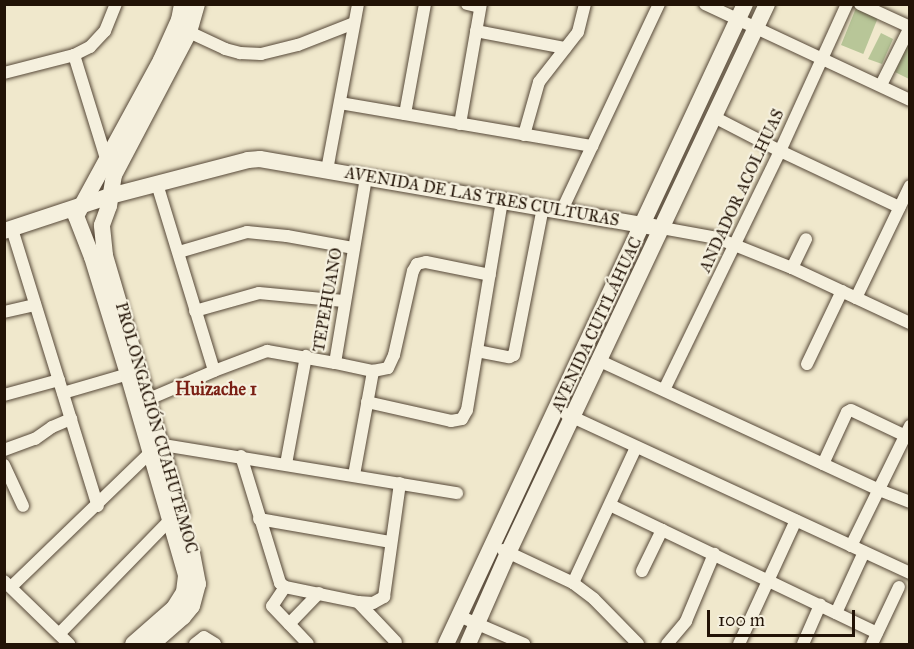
<!DOCTYPE html>
<meta charset="utf-8">
<style>
body{margin:0}
#map{position:relative;width:914px;height:649px;overflow:hidden;background:#f0e8cc;font-family:"IM FELL Great Primer",serif}
div>[style]{position:absolute}
[style*='--x']{left:calc(var(--x)*1px);top:calc(var(--y)*1px);width:calc(var(--w)*1px);rotate:calc(var(--a)*1deg)}
.green>*{inset:0;background:#b8c698;transform-origin:0 0}
.roads{filter:drop-shadow(0 0 2px #564838) drop-shadow(0 0 2px #564838)}
.street>*{height:12px;margin:-6px;padding:0 6px;transform-origin:6px;border-radius:6px;background:#f5f0de}
.secondary>*{height:16px;margin:-8px;padding:0 8px;transform-origin:8px;border-radius:8px;background:#f5f0de}
span{translate:-50% -50%;white-space:nowrap;text-align:center;line-height:1.15;-webkit-text-stroke:4.5px #f5f0de;paint-order:stroke}
.street-label{font-size:16px;color:#221306}
.neighbourhood-label{font-size:18px;color:#7a1f14;font-weight:700}
.frame{position:absolute;inset:0;border:6px solid #221306;pointer-events:none}
.scale{position:absolute;left:707px;top:610px;width:148px;height:27px;box-sizing:border-box;border:3px solid #221306;border-top:0;padding-left:8px;font-size:18px;line-height:21px;white-space:nowrap;color:#221306;-webkit-text-stroke:4px #f5f0de;paint-order:stroke}
</style>
<div id="map">
<div class="green">
<div style="left:856px;top:8px;width:24px;height:40px;rotate:22deg"></div>
<div style="clip-path:polygon(881px 33px,893px 39px,882px 64px,868px 59px)"></div>
<div style="clip-path:polygon(909px 42px,910px 79px,909px 79px,895px 72px)"></div>
</div>
<div class="roads">
<div class="street">
<div style="--x:467;--y:4;--w:13;--a:13"></div>
<div style="--x:705;--y:4;--w:226;--a:25.1"></div>
<div style="--x:860;--y:4;--w:55;--a:24.7"></div>
<div style="--x:476;--y:31;--w:91;--a:10.8"></div>
<div style="--x:189;--y:32;--w:40;--a:25"></div>
<div style="--x:225;--y:49;--w:16;--a:15"></div>
<div style="--x:240;--y:53;--w:21;--a:3"></div>
<div style="--x:261;--y:54;--w:38;--a:-14"></div>
<div style="--x:298;--y:45;--w:60;--a:-21.4"></div>
<div style="--x:74;--y:55;--w:115;--a:72.8"></div>
<div style="--x:4;--y:73;--w:72;--a:-14.4"></div>
<div style="--x:74;--y:55;--w:18;--a:-27"></div>
<div style="--x:90;--y:47;--w:22;--a:-47"></div>
<div style="--x:105;--y:31;--w:29;--a:-68"></div>
<div style="--x:881;--y:85;--w:65;--a:-63.4"></div>
<div style="--x:340;--y:103;--w:256;--a:9.7"></div>
<div style="--x:405;--y:114;--w:112;--a:-79.7"></div>
<div style="--x:714;--y:117;--w:74;--a:27.3"></div>
<div style="--x:780;--y:151;--w:132;--a:25.2"></div>
<div style="--x:460;--y:124;--w:122;--a:-80.1"></div>
<div style="--x:524;--y:135;--w:55;--a:-74.2"></div>
<div style="--x:539;--y:82;--w:63;--a:-52"></div>
<div style="--x:578;--y:32;--w:29;--a:-76"></div>
<div style="--x:327;--y:170;--w:169;--a:-79.4"></div>
<div style="--x:157;--y:184;--w:195;--a:73"></div>
<div style="--x:214;--y:371;--w:57;--a:-20.7"></div>
<div style="--x:267;--y:351;--w:69;--a:10"></div>
<div style="--x:335;--y:363;--w:189;--a:-80.5"></div>
<div style="--x:562;--y:210;--w:228;--a:-64.8"></div>
<div style="--x:662;--y:228;--w:56;--a:10.3"></div>
<div style="--x:717;--y:238;--w:81;--a:21.8"></div>
<div style="--x:792;--y:268;--w:130;--a:25"></div>
<div style="--x:12;--y:229;--w:290;--a:72.8"></div>
<div style="--x:179;--y:252;--w:71;--a:-16.4"></div>
<div style="--x:247;--y:232;--w:40;--a:5.7"></div>
<div style="--x:287;--y:236;--w:68;--a:10.2"></div>
<div style="--x:792;--y:268;--w:32;--a:-64"></div>
<div style="--x:856;--y:298;--w:124;--a:-64.3"></div>
<div style="--x:195;--y:311;--w:66;--a:-15.7"></div>
<div style="--x:259;--y:293;--w:85;--a:5.4"></div>
<div style="--x:4;--y:312;--w:32;--a:-13"></div>
<div style="--x:477;--y:351;--w:33;--a:11"></div>
<div style="--x:509;--y:357;--w:5;--a:-22"></div>
<div style="--x:514;--y:355;--w:151;--a:-78.9"></div>
<div style="--x:600;--y:361;--w:307;--a:24.8"></div>
<div style="--x:879;--y:490;--w:33;--a:21"></div>
<div style="--x:335;--y:363;--w:39;--a:12"></div>
<div style="--x:373;--y:371;--w:15;--a:-11"></div>
<div style="--x:388;--y:368;--w:14;--a:-65"></div>
<div style="--x:394;--y:355;--w:86;--a:-77.3"></div>
<div style="--x:413;--y:271;--w:8;--a:-60"></div>
<div style="--x:417;--y:264;--w:9;--a:-13"></div>
<div style="--x:426;--y:262;--w:65;--a:11.5"></div>
<div style="--x:807;--y:364;--w:81;--a:-64.4"></div>
<div style="--x:664;--y:390;--w:266;--a:-64.1"></div>
<div style="--x:780;--y:151;--w:162;--a:-65.5"></div>
<div style="--x:63;--y:393;--w:68;--a:-16.3"></div>
<div style="--x:4;--y:395;--w:57;--a:-15.3"></div>
<div style="--x:149;--y:399;--w:71;--a:-23.3"></div>
<div style="--x:367;--y:402;--w:86;--a:12.7"></div>
<div style="--x:451;--y:421;--w:11;--a:-10"></div>
<div style="--x:462;--y:419;--w:10;--a:-61"></div>
<div style="--x:467;--y:410;--w:213;--a:-80.5"></div>
<div style="--x:566;--y:414;--w:379;--a:24.8"></div>
<div style="--x:4;--y:450;--w:33;--a:-20"></div>
<div style="--x:35;--y:439;--w:21;--a:-35"></div>
<div style="--x:52;--y:427;--w:21;--a:-23"></div>
<div style="--x:241;--y:456;--w:133;--a:72.9"></div>
<div style="--x:280;--y:583;--w:6;--a:39"></div>
<div style="--x:285;--y:587;--w:75;--a:11.6"></div>
<div style="--x:358;--y:602;--w:15;--a:4"></div>
<div style="--x:373;--y:603;--w:13;--a:-29"></div>
<div style="--x:384;--y:597;--w:115;--a:-82"></div>
<div style="--x:286;--y:464;--w:110;--a:-79.5"></div>
<div style="--x:823;--y:464;--w:57;--a:-65.2"></div>
<div style="--x:847;--y:412;--w:4;--a:-27"></div>
<div style="--x:851;--y:410;--w:65;--a:25.4"></div>
<div style="--x:4;--y:465;--w:45;--a:65.1"></div>
<div style="--x:354;--y:475;--w:106;--a:-79.6"></div>
<div style="--x:610;--y:505;--w:296;--a:25.6"></div>
<div style="--x:259;--y:519;--w:134;--a:9.9"></div>
<div style="--x:851;--y:546;--w:134;--a:-63.8"></div>
<div style="--x:503;--y:550;--w:77;--a:25.2"></div>
<div style="--x:573;--y:583;--w:26;--a:37"></div>
<div style="--x:594;--y:599;--w:63;--a:45.6"></div>
<div style="--x:642;--y:571;--w:46;--a:-64"></div>
<div style="--x:4;--y:581;--w:91;--a:44.1"></div>
<div style="--x:573;--y:583;--w:150;--a:-65.1"></div>
<div style="--x:11;--y:587;--w:194;--a:-44"></div>
<div style="--x:151;--y:452;--w:14;--a:-30"></div>
<div style="--x:163;--y:445;--w:298;--a:9.3"></div>
<div style="--x:285;--y:587;--w:23;--a:124"></div>
<div style="--x:272;--y:606;--w:52;--a:46.5"></div>
<div style="--x:358;--y:602;--w:55;--a:46.5"></div>
<div style="--x:836;--y:613;--w:67;--a:-65.3"></div>
<div style="--x:459;--y:616;--w:71;--a:23.3"></div>
<div style="--x:289;--y:624;--w:43;--a:-45.9"></div>
<div style="--x:59;--y:634;--w:161;--a:-45.8"></div>
<div style="--x:195;--y:644;--w:11;--a:-38"></div>
<div style="--x:204;--y:637;--w:13;--a:32"></div>
<div style="--x:667;--y:644;--w:30;--a:-50"></div>
<div style="--x:686;--y:621;--w:73;--a:-67.3"></div>
<div style="--x:739;--y:644;--w:136;--a:-65.3"></div>
<div style="--x:803;--y:644;--w:43;--a:-66.4"></div>
<div style="--x:872;--y:644;--w:63;--a:-64.7"></div>
</div>
<div class="secondary">
<div style="--x:4;--y:231;--w:112;--a:-18.3"></div>
<div style="--x:110;--y:196;--w:143;--a:-14.6"></div>
<div style="--x:248;--y:160;--w:12;--a:-5"></div>
<div style="--x:260;--y:159;--w:400;--a:9.8"></div>
<div style="--x:181;--y:514;--w:270;--a:-106.4"></div>
<div style="--x:105;--y:255;--w:30;--a:-96"></div>
<div style="--x:102;--y:225;--w:20;--a:-70"></div>
<div style="--x:109;--y:206;--w:31;--a:-81"></div>
<div style="--x:114;--y:175;--w:161;--a:-62.3"></div>
<div style="--x:189;--y:32;--w:29;--a:-74"></div>
<div style="--x:133;--y:644;--w:55;--a:-41.3"></div>
<div style="--x:174;--y:608;--w:19;--a:-58"></div>
<div style="--x:184;--y:592;--w:17;--a:-83"></div>
<div style="--x:186;--y:575;--w:209;--a:-106.1"></div>
<div style="--x:128;--y:374;--w:122;--a:-107.1"></div>
<div style="--x:92;--y:257;--w:44;--a:-111.3"></div>
<div style="--x:76;--y:216;--w:178;--a:-61.4"></div>
<div style="--x:161;--y:60;--w:44;--a:-65.8"></div>
<div style="--x:179;--y:20;--w:16;--a:-79"></div>
<div style="--x:152;--y:644;--w:41;--a:-41.1"></div>
<div style="--x:183;--y:617;--w:14;--a:-51"></div>
<div style="--x:192;--y:606;--w:23;--a:-75"></div>
<div style="--x:198;--y:584;--w:32;--a:-101"></div>
<div style="--x:446;--y:644;--w:706;--a:-64.96"></div>
<div style="--x:468;--y:644;--w:99;--a:-66.3"></div>
<div style="--x:508;--y:553;--w:607;--a:-64.74"></div>
</div>
</div>
<div class="street-label">
<span style="left:742px;top:191px;rotate:-65deg">ANDADOR ACOLHUAS</span>
<span style="left:482px;top:197px;rotate:10deg">AVENIDA DE LAS TRES CULTURAS</span>
<span style="left:328px;top:300px;rotate:-80deg">TEPEHUANO</span>
<span style="left:597px;top:325px;rotate:-65deg">AVENIDA CUITLÁHUAC</span>
<span style="left:156px;top:428px;rotate:74deg">PROLONGACIÓN CUAHUTEMOC</span>
</div>
<div class="neighbourhood-label">
<span style="left:216px;top:389px">Huizache 1</span>
</div>
<div class="frame"></div>
<div class="scale">100 m</div>
</div>
